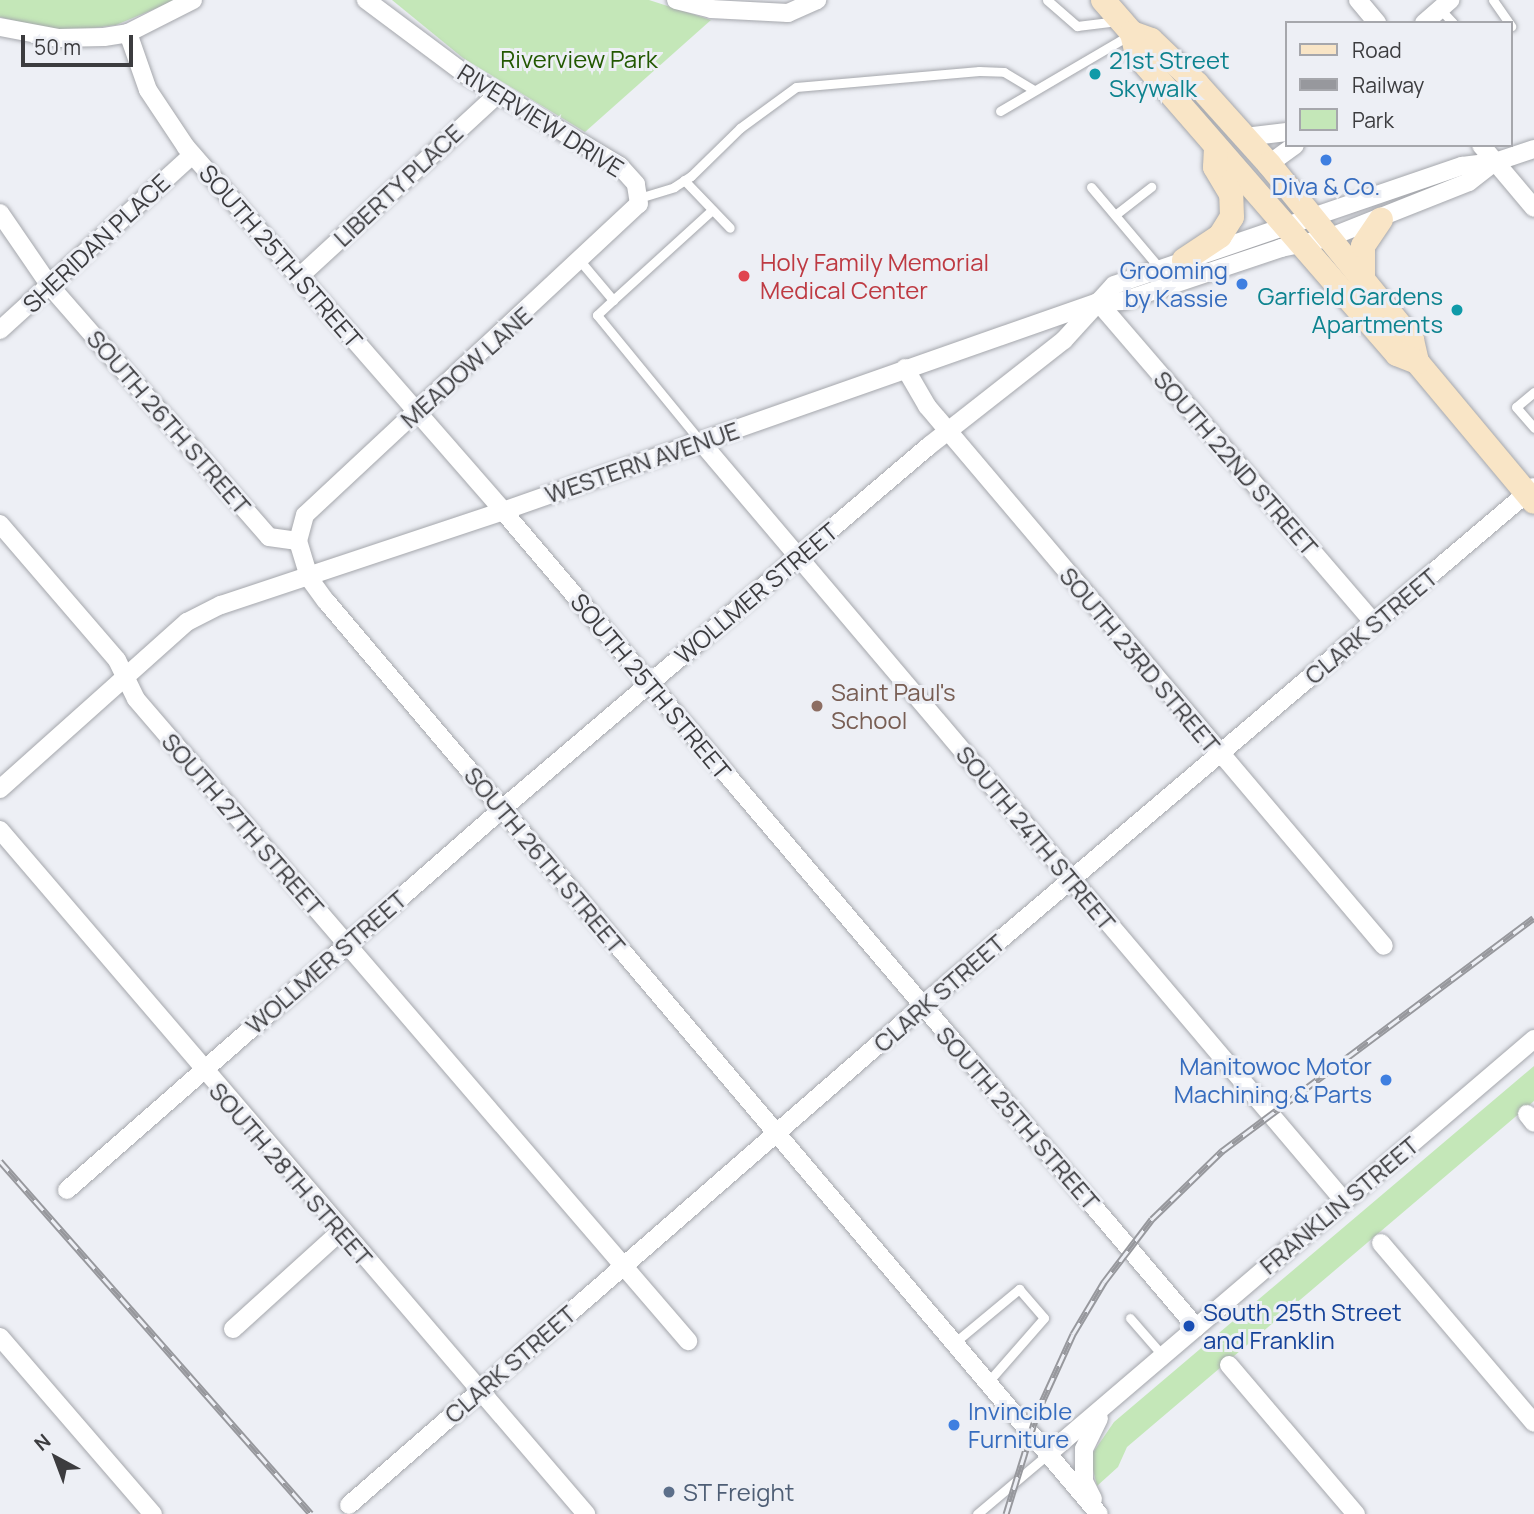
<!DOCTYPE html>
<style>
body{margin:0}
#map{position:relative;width:1534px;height:1514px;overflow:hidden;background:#edeff5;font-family:Manrope,sans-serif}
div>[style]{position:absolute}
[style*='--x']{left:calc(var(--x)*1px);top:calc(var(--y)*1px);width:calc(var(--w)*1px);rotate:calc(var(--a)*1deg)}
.green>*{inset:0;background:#c4e7b8}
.roads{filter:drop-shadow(0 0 2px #a5a7ac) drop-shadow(0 0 2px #a5a7ac)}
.lane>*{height:9px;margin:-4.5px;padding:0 4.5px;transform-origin:4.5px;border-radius:4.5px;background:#fff}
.street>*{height:18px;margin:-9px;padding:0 9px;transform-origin:9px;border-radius:9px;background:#fff}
.secondary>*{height:24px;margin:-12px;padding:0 12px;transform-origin:12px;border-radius:12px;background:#f9e5c6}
.rail>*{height:7px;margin-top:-3.5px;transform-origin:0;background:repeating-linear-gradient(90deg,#edeff5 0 13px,#97989d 0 26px);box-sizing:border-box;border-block:2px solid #97989d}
.dots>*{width:19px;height:19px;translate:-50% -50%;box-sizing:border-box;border:4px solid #edeff5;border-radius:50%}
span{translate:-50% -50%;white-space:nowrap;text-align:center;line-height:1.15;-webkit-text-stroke:6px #edeff5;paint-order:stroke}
.park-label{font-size:24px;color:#225800}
.culture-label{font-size:24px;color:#0d838f}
.left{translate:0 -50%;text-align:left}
.right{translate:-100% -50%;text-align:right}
.street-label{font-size:24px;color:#3c3c3f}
.shop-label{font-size:24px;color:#366cbe}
.health-label{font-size:24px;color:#be3a42}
.education-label{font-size:24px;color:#785e54}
.transit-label{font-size:24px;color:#164399}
.service-label{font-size:24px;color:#4e5e75}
.legend{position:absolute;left:1285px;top:21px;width:228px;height:126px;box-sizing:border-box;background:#edeff5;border:2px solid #a6a7ac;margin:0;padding:9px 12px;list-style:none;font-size:21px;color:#3c3c3f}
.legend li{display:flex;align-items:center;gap:14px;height:35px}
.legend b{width:35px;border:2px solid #a6a7ac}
.north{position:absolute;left:21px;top:1423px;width:70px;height:70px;-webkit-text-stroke:5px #edeff5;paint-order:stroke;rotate:319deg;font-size:19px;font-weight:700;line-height:28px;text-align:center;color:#3c3c3f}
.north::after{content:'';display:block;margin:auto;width:24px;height:32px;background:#3c3c3f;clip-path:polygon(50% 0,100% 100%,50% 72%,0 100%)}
.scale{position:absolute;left:21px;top:35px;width:112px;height:32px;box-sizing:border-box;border:4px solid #3c3c3f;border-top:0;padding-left:9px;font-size:21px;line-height:24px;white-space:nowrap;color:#3c3c3f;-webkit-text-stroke:5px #edeff5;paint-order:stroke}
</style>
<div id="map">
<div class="green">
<div style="clip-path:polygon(0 0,176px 0,116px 25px,78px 30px,45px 29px,0 17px)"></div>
<div style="clip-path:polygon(392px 0,649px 0,711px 20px,585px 132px,463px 58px)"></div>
<div style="clip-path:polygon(1534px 1066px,1534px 1101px,1127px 1447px,1118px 1467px,1097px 1486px,1090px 1457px,1114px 1422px)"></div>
</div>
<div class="roads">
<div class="lane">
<div style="--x:1047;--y:0;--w:40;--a:41"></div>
<div style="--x:1077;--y:26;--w:41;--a:-7"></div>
<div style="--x:1493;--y:0;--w:32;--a:55"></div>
<div style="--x:1440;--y:9;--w:19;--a:47"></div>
<div style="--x:1000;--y:111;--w:152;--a:-30.4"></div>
<div style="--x:684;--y:180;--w:66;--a:46.2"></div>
<div style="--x:1091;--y:187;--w:110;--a:49.8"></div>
<div style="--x:639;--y:198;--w:37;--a:-17"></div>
<div style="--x:674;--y:187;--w:20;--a:-33"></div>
<div style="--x:691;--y:176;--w:69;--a:-44.4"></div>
<div style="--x:740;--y:128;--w:69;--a:-36.2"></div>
<div style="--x:796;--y:87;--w:184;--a:-5"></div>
<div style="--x:979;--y:71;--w:25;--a:2"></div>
<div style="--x:1004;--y:72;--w:33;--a:31"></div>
<div style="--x:1115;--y:215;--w:46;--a:-37.9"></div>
<div style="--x:581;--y:262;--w:50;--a:49.9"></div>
<div style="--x:613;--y:300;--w:22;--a:137"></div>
<div style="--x:597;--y:315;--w:164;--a:50.7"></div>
<div style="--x:613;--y:300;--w:134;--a:-42.3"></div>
<div style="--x:1534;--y:392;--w:23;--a:140"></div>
<div style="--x:1516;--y:407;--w:28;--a:49"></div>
<div style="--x:1130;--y:1318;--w:50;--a:49"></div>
<div style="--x:954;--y:1343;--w:85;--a:-39.7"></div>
<div style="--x:1019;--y:1289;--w:38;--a:49"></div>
<div style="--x:1044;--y:1318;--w:85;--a:131.2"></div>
<div style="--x:977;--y:1514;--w:93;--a:-40.2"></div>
</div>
<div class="street">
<div style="--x:676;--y:0;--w:36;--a:14"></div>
<div style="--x:711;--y:9;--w:77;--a:3"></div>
<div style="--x:788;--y:13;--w:32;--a:-24"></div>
<div style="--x:1358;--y:0;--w:30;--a:50"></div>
<div style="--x:1424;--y:23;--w:35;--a:-41"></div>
<div style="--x:0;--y:27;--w:60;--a:10.6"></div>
<div style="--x:59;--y:38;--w:45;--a:-1.3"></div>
<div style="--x:104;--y:37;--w:24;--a:-9"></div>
<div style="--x:128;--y:33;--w:73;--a:-26.9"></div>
<div style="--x:128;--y:33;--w:60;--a:70.7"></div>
<div style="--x:148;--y:90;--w:69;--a:56.3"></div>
<div style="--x:186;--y:147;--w:483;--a:48.9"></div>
<div style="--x:503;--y:511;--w:1071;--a:49.66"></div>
<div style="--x:1245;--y:137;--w:42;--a:-6.8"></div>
<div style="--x:1481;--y:145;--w:82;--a:49.9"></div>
<div style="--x:1269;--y:164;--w:32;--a:-36"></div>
<div style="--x:0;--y:213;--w:88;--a:55.6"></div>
<div style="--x:50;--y:286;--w:333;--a:48.9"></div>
<div style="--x:269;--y:537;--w:29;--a:8"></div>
<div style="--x:298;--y:541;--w:39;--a:73"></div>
<div style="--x:309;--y:578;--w:29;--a:54"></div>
<div style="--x:326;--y:601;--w:1196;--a:49.75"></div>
<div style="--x:299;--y:277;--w:270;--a:-42.6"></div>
<div style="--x:1098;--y:302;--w:423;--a:49.3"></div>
<div style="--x:0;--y:330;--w:260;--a:-42.3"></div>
<div style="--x:905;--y:368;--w:44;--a:59.9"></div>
<div style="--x:927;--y:406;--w:707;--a:49.76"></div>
<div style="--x:701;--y:442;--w:995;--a:49.73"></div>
<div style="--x:0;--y:524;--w:179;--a:49.3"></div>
<div style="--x:117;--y:660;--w:43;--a:64"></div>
<div style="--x:136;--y:699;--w:847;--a:49.31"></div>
<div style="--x:298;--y:541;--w:27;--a:-75"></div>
<div style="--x:305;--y:515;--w:456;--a:-43"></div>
<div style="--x:639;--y:204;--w:20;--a:-99"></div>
<div style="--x:636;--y:184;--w:24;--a:-132"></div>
<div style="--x:620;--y:166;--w:180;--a:-149.3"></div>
<div style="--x:465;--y:74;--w:124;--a:-143.2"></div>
<div style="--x:0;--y:789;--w:251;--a:-41.8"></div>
<div style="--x:187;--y:622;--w:38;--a:-27"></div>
<div style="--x:221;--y:605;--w:297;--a:-18.4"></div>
<div style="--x:503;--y:511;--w:631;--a:-19.35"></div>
<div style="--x:1098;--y:302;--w:25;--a:-2"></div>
<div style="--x:1123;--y:301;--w:167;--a:-18.5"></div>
<div style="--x:1281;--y:248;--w:48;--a:-12"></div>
<div style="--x:1328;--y:238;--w:152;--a:-21.7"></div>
<div style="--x:1469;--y:182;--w:33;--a:-38"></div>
<div style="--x:0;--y:830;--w:901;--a:49.41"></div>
<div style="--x:1527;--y:1114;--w:11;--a:52"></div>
<div style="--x:67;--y:1190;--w:578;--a:-41.21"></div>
<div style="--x:502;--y:809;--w:562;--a:-40.38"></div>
<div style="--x:930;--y:445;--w:170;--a:-38.1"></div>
<div style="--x:1064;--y:340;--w:74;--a:-47.7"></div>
<div style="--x:1114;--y:285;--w:368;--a:-18.9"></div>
<div style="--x:1462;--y:166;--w:33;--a:-7"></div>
<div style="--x:1495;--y:162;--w:41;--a:-18.4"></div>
<div style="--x:1381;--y:1243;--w:236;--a:49.6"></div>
<div style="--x:233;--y:1329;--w:146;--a:-42.2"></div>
<div style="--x:0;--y:1337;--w:234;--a:49.2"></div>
<div style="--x:1229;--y:1365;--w:196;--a:49.6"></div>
<div style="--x:1048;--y:1454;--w:639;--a:-40.49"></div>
<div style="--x:1093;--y:1499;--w:20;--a:-117"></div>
<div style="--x:1084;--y:1481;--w:32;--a:-90"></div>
<div style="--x:1084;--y:1449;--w:34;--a:-64"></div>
<div style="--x:349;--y:1505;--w:775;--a:-41.03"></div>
<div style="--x:934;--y:996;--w:787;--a:-40.31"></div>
</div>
<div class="secondary">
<div style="--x:1103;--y:0;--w:44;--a:48.7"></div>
<div style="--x:1132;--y:33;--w:20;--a:20"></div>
<div style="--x:1151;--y:40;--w:64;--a:43.7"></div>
<div style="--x:1197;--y:84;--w:108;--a:48"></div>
<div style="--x:1269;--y:164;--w:227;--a:50.9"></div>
<div style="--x:1412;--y:340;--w:23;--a:77"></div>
<div style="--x:1417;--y:362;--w:182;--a:50.1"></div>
<div style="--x:1132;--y:33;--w:23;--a:77"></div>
<div style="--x:1137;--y:55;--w:396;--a:49"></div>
<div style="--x:1397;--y:354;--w:22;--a:22"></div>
<div style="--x:1184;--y:260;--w:43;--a:-33.7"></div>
<div style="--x:1220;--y:236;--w:22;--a:-58"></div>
<div style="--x:1232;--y:217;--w:23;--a:-92"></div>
<div style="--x:1231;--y:194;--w:31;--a:-121"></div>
<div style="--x:1215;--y:167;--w:17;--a:-87"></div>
<div style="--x:1363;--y:281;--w:35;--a:-90"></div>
<div style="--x:1363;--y:246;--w:32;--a:-56"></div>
</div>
</div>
<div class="rail">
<div style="--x:0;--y:1161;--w:470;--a:48.6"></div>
<div style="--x:1006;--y:1514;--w:106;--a:-72.9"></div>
<div style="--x:1037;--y:1413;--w:87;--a:-65.5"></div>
<div style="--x:1073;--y:1334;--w:61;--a:-59.2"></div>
<div style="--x:1104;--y:1282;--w:79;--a:-52.7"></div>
<div style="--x:1152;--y:1219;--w:98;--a:-44.2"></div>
<div style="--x:1222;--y:1151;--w:389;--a:-36.8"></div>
</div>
<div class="dots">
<div style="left:1095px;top:74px;background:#0f9aa8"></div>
<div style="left:1326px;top:160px;background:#3f7fe0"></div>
<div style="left:744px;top:276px;background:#e0444e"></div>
<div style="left:1242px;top:284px;background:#3f7fe0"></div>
<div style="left:1457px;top:310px;background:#0f9aa8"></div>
<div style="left:817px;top:706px;background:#8d6e63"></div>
<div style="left:1386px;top:1080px;background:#3f7fe0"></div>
<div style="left:1189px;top:1326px;background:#1a4fb4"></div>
<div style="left:954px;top:1425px;background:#3f7fe0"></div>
<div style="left:669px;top:1492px;background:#5c6f8a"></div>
</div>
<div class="park-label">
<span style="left:579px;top:59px">Riverview Park</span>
</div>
<div class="culture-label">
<span class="left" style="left:1109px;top:74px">21st Street<br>Skywalk</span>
<span class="right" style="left:1443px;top:310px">Garfield Gardens<br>Apartments</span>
</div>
<div class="street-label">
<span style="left:541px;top:120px;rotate:32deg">RIVERVIEW DRIVE</span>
<span style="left:398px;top:185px;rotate:-43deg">LIBERTY PLACE</span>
<span style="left:96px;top:243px;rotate:-43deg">SHERIDAN PLACE</span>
<span style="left:281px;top:256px;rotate:49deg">SOUTH 25TH STREET</span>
<span style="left:466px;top:367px;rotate:-42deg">MEADOW LANE</span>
<span style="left:169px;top:422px;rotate:49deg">SOUTH 26TH STREET</span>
<span style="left:642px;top:462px;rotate:-19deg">WESTERN AVENUE</span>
<span style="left:1236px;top:463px;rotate:49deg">SOUTH 22ND STREET</span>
<span style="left:756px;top:593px;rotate:-40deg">WOLLMER STREET</span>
<span style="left:1371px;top:626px;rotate:-40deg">CLARK STREET</span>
<span style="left:1140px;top:660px;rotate:50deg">SOUTH 23RD STREET</span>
<span style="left:651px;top:686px;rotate:50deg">SOUTH 25TH STREET</span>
<span style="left:243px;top:824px;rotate:49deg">SOUTH 27TH STREET</span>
<span style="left:1036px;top:838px;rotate:50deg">SOUTH 24TH STREET</span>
<span style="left:545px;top:860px;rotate:50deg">SOUTH 26TH STREET</span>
<span style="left:326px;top:962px;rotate:-41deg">WOLLMER STREET</span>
<span style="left:939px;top:993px;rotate:-41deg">CLARK STREET</span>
<span style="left:1018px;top:1118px;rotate:49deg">SOUTH 25TH STREET</span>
<span style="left:291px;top:1174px;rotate:49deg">SOUTH 28TH STREET</span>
<span style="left:1339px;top:1205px;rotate:-40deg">FRANKLIN STREET</span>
<span style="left:510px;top:1364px;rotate:-41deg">CLARK STREET</span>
</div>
<div class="shop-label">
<span style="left:1326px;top:186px">Diva &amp; Co.</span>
<span class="right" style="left:1228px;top:284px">Grooming<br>by Kassie</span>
<span class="right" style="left:1372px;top:1080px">Manitowoc Motor<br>Machining &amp; Parts</span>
<span class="left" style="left:968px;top:1425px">Invincible<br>Furniture</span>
</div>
<div class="health-label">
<span class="left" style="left:760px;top:276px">Holy Family Memorial<br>Medical Center</span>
</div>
<div class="education-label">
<span class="left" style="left:831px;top:706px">Saint Paul's<br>School</span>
</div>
<div class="transit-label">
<span class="left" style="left:1203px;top:1326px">South 25th Street<br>and Franklin</span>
</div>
<div class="service-label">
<span class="left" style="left:683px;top:1492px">ST Freight</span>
</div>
<ul class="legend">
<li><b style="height:9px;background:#f9e5c6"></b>Road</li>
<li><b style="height:9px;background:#97989d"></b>Railway</li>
<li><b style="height:19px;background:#c4e7b8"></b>Park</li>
</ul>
<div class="north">N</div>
<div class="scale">50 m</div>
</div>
